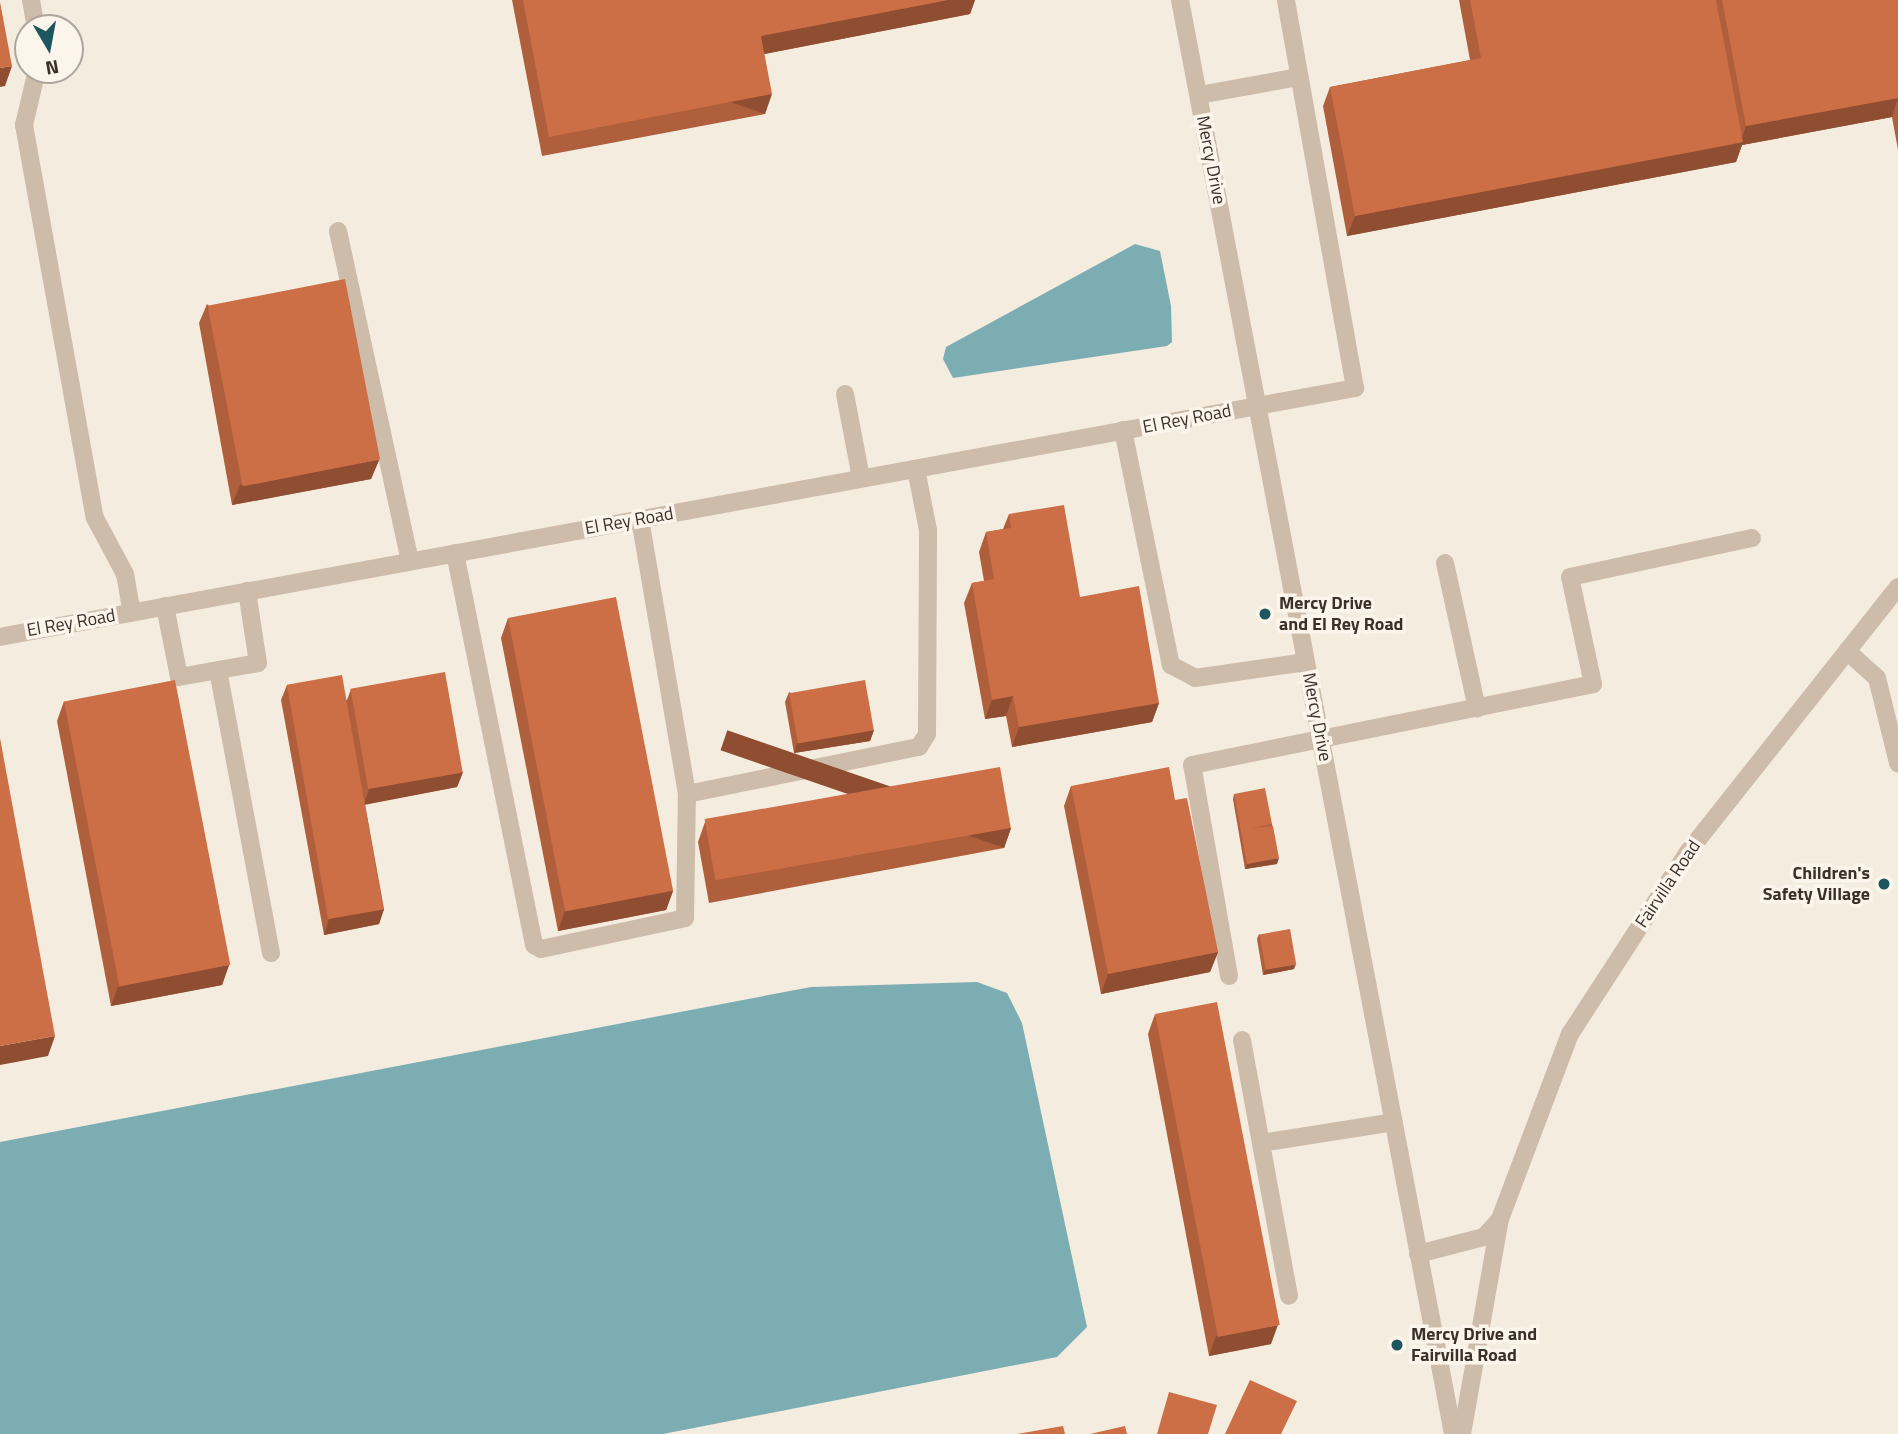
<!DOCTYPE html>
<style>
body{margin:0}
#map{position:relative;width:1898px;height:1434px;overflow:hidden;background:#f4ecdf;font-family:"Titillium Web",sans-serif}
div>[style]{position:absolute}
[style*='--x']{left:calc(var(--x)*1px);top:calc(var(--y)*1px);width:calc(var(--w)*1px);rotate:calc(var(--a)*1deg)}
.water>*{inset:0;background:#7cadb3}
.minor>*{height:18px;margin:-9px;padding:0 9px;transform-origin:9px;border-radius:9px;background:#cdbcaa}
.wall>*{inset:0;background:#af5f3c}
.shaded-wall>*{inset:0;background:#8f4d31;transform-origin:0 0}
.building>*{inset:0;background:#cc6e46;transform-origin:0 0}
.dots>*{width:19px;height:19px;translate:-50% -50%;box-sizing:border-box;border:4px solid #fbf5ec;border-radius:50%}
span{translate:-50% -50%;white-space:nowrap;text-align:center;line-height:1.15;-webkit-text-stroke:7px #fbf5ec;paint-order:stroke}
.street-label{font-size:18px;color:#3b302a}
.poi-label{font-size:18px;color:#3b302a;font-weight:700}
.left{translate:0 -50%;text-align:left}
.right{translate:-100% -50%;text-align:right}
.north{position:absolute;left:14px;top:14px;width:70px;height:70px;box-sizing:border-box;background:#fbf5ec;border:2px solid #aea69e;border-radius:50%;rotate:170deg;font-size:19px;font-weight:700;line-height:28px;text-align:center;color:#3b302a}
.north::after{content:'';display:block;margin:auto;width:24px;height:32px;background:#1d565f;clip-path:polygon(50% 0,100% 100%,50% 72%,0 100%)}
</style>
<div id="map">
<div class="water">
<div style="clip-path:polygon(1135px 244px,1160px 251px,1171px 306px,1172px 342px,1167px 346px,953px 378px,943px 359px,946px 347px)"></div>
<div style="clip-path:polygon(977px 982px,1007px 993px,1022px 1023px,1087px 1327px,1057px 1357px,663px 1434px,0 1434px,0 1142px,811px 987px)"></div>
</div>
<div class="minor">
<div style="--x:31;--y:0;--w:28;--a:80"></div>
<div style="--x:1180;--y:0;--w:1460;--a:79.22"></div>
<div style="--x:37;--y:70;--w:57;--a:103.3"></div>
<div style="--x:24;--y:125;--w:399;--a:79.8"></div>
<div style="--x:95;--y:518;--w:64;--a:61.8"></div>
<div style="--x:125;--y:574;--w:39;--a:80"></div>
<div style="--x:1199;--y:95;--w:102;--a:-10.2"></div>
<div style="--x:338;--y:231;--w:338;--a:77.7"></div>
<div style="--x:845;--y:394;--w:86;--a:79.2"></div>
<div style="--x:1123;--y:430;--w:240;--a:78.5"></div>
<div style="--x:1171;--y:665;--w:27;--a:28"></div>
<div style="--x:1195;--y:678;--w:112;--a:-8.2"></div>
<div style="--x:455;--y:553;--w:400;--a:78.6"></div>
<div style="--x:534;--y:945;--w:8;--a:30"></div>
<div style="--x:541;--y:949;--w:147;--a:-12.1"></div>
<div style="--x:685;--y:918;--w:124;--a:-89.1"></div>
<div style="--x:687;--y:794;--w:279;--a:-99.7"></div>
<div style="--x:1445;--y:563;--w:149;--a:77.6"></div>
<div style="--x:165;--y:606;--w:72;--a:78.8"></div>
<div style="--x:179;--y:677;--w:80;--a:-10"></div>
<div style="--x:258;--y:663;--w:73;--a:-98.7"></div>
<div style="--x:0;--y:637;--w:1378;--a:-10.41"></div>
<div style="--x:1355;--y:388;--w:394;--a:-100.1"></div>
<div style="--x:1847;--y:651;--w:40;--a:42"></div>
<div style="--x:1877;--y:678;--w:88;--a:76.1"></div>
<div style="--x:218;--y:670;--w:288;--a:79.4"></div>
<div style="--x:687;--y:794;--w:237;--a:-11.5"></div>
<div style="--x:919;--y:747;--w:15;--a:-58"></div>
<div style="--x:927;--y:734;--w:204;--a:-89.7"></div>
<div style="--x:928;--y:530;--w:62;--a:-101.1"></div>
<div style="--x:1229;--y:976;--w:214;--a:-99.9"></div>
<div style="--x:1192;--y:765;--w:409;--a:-11.4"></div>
<div style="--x:1593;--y:684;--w:109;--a:-102.1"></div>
<div style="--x:1570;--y:577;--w:186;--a:-12.1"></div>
<div style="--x:1242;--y:1040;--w:260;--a:79.6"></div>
<div style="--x:1261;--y:1143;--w:134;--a:-9"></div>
<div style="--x:1418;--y:1254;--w:68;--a:-14.4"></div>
<div style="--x:1484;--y:1237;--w:24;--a:-48"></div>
<div style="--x:1462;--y:1434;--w:218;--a:-80"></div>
<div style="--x:1500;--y:1219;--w:198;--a:-69.3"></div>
<div style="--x:1570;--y:1034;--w:217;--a:-57"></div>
<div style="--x:1688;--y:852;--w:338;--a:-51.6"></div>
</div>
<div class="wall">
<div style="clip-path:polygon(512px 0,975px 0,970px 14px,764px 54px,765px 114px,542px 156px)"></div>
<div style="clip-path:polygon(1459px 0,1898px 0,1898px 150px,1892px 117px,1742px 145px,1736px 162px,1347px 236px,1323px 106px,1330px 87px,1470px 60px)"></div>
<div style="clip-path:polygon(207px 304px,379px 460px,371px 479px,232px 505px,199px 323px)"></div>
<div style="clip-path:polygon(1009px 514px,1080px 597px,1159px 703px,1152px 722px,1012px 747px,1006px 716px,985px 719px,964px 603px,972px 583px,984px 581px,979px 552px,986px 532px,1003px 529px)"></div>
<div style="clip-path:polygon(508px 618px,673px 891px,666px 910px,558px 931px,501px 638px)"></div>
<div style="clip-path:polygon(287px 685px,347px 700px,351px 689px,463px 772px,457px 787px,365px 804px,384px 909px,379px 924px,324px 935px,281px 700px)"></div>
<div style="clip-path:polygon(789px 692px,874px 730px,870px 741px,794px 753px,785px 702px)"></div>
<div style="clip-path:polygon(64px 701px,229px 965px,222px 985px,111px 1006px,57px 721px)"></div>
<div style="clip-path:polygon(1071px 786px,1175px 800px,1218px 952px,1210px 972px,1101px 994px,1064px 806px)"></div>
<div style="clip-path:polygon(1234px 794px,1272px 824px,1277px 864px,1245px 869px,1233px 799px)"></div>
<div style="clip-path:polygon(705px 822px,1011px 828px,1004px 848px,709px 903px,698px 842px)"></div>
<div style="clip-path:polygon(1259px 934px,1294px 969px,1263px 975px,1257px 939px)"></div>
<div style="clip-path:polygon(1155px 1014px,1271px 1344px,1209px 1356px,1148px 1034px)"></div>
</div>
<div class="shaded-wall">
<div style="clip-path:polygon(948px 0,975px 0,970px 14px,754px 56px,761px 36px)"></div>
<div style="clip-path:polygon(12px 66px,5px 86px,0 87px,0 68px)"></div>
<div style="left:772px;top:94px;width:21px;height:227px;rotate:109deg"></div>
<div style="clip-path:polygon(1898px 98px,1892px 117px,1742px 145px,1736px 162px,1347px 236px,1355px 216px,1740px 143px,1746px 126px)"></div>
<div style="clip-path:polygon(379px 460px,371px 479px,232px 505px,240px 485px)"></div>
<div style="clip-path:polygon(1013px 696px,1006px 716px,985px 719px,992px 700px)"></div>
<div style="clip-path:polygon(1159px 703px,1152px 722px,1012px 747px,1019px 727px)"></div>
<div style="clip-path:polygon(874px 730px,870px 741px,794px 753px,797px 743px)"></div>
<div style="clip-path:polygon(463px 772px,457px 787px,364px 805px,369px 789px)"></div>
<div style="left:1011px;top:828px;width:21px;height:300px;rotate:109deg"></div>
<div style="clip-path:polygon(1279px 858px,1277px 864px,1245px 869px,1247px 864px)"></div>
<div style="clip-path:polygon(673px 891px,666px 910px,558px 931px,565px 911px)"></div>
<div style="clip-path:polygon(384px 909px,379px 924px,324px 935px,329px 919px)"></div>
<div style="clip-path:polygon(1218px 952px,1210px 972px,1101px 994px,1108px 974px)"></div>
<div style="clip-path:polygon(1296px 964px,1294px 969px,1263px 975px,1265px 970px)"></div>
<div style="clip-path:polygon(229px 965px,222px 985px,111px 1006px,118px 987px)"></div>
<div style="clip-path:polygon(55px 1036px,48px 1056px,0 1065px,0 1046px)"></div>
<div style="clip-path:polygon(1278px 1325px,1271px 1344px,1209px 1356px,1216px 1336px)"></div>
</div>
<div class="building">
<div style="clip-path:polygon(523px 0,948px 0,761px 36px,772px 94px,549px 137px)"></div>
<div style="clip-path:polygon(1470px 0,1716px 0,1743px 142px,1355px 216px,1330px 87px,1481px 58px)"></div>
<div style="clip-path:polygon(1722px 0,1898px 0,1898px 98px,1746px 126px)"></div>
<div style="clip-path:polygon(0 2px,12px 66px,0 68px)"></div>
<div style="left:345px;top:279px;width:184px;height:140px;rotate:79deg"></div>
<div style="clip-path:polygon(1064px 505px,1080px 597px,1139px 586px,1159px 703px,1019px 727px,1013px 696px,992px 700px,972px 583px,994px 579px,986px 532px,1011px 528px,1009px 514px)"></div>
<div style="left:616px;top:597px;width:299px;height:110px;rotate:79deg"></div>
<div style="left:445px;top:672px;width:102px;height:96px;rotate:80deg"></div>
<div style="left:342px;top:675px;width:238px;height:56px;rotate:80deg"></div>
<div style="left:175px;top:680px;width:290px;height:113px;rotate:79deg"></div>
<div style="left:865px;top:680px;width:51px;height:77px;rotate:80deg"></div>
<div style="clip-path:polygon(0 738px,55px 1036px,0 1046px)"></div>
<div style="left:1000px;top:767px;width:62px;height:300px;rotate:80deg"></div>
<div style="clip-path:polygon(1169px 767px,1175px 800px,1187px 798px,1218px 952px,1108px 974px,1071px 786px)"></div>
<div style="clip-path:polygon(1265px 788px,1272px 824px,1252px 828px,1273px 826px,1279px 858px,1247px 864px,1234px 794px)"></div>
<div style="left:1290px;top:929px;width:36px;height:31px;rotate:80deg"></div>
<div style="left:1217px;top:1002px;width:329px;height:63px;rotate:79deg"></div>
<div style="clip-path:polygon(1250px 1380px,1297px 1401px,1281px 1434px,1225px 1434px)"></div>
<div style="clip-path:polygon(1169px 1392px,1217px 1405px,1208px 1434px,1157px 1434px)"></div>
<div style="clip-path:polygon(1063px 1426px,1065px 1434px,1017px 1434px)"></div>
<div style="clip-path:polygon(1125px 1426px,1127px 1434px,1090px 1434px)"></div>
</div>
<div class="dots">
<div style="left:1265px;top:614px;background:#1d565f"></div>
<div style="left:1884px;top:884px;background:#1d565f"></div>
<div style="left:1397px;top:1345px;background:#1d565f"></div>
</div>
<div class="street-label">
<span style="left:1211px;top:160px;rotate:79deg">Mercy Drive</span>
<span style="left:1187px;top:419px;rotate:-11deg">El Rey Road</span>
<span style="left:629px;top:521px;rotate:-10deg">El Rey Road</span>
<span style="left:71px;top:623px;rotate:-10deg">El Rey Road</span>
<span style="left:1317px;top:717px;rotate:79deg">Mercy Drive</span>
<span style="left:1668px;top:884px;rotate:-56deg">Fairvilla Road</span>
</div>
<div class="poi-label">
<span class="left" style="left:1279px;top:614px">Mercy Drive<br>and El Rey Road</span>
<span class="right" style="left:1870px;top:884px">Children's<br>Safety Village</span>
<span class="left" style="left:1411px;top:1345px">Mercy Drive and<br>Fairvilla Road</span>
</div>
<div class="north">N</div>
</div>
